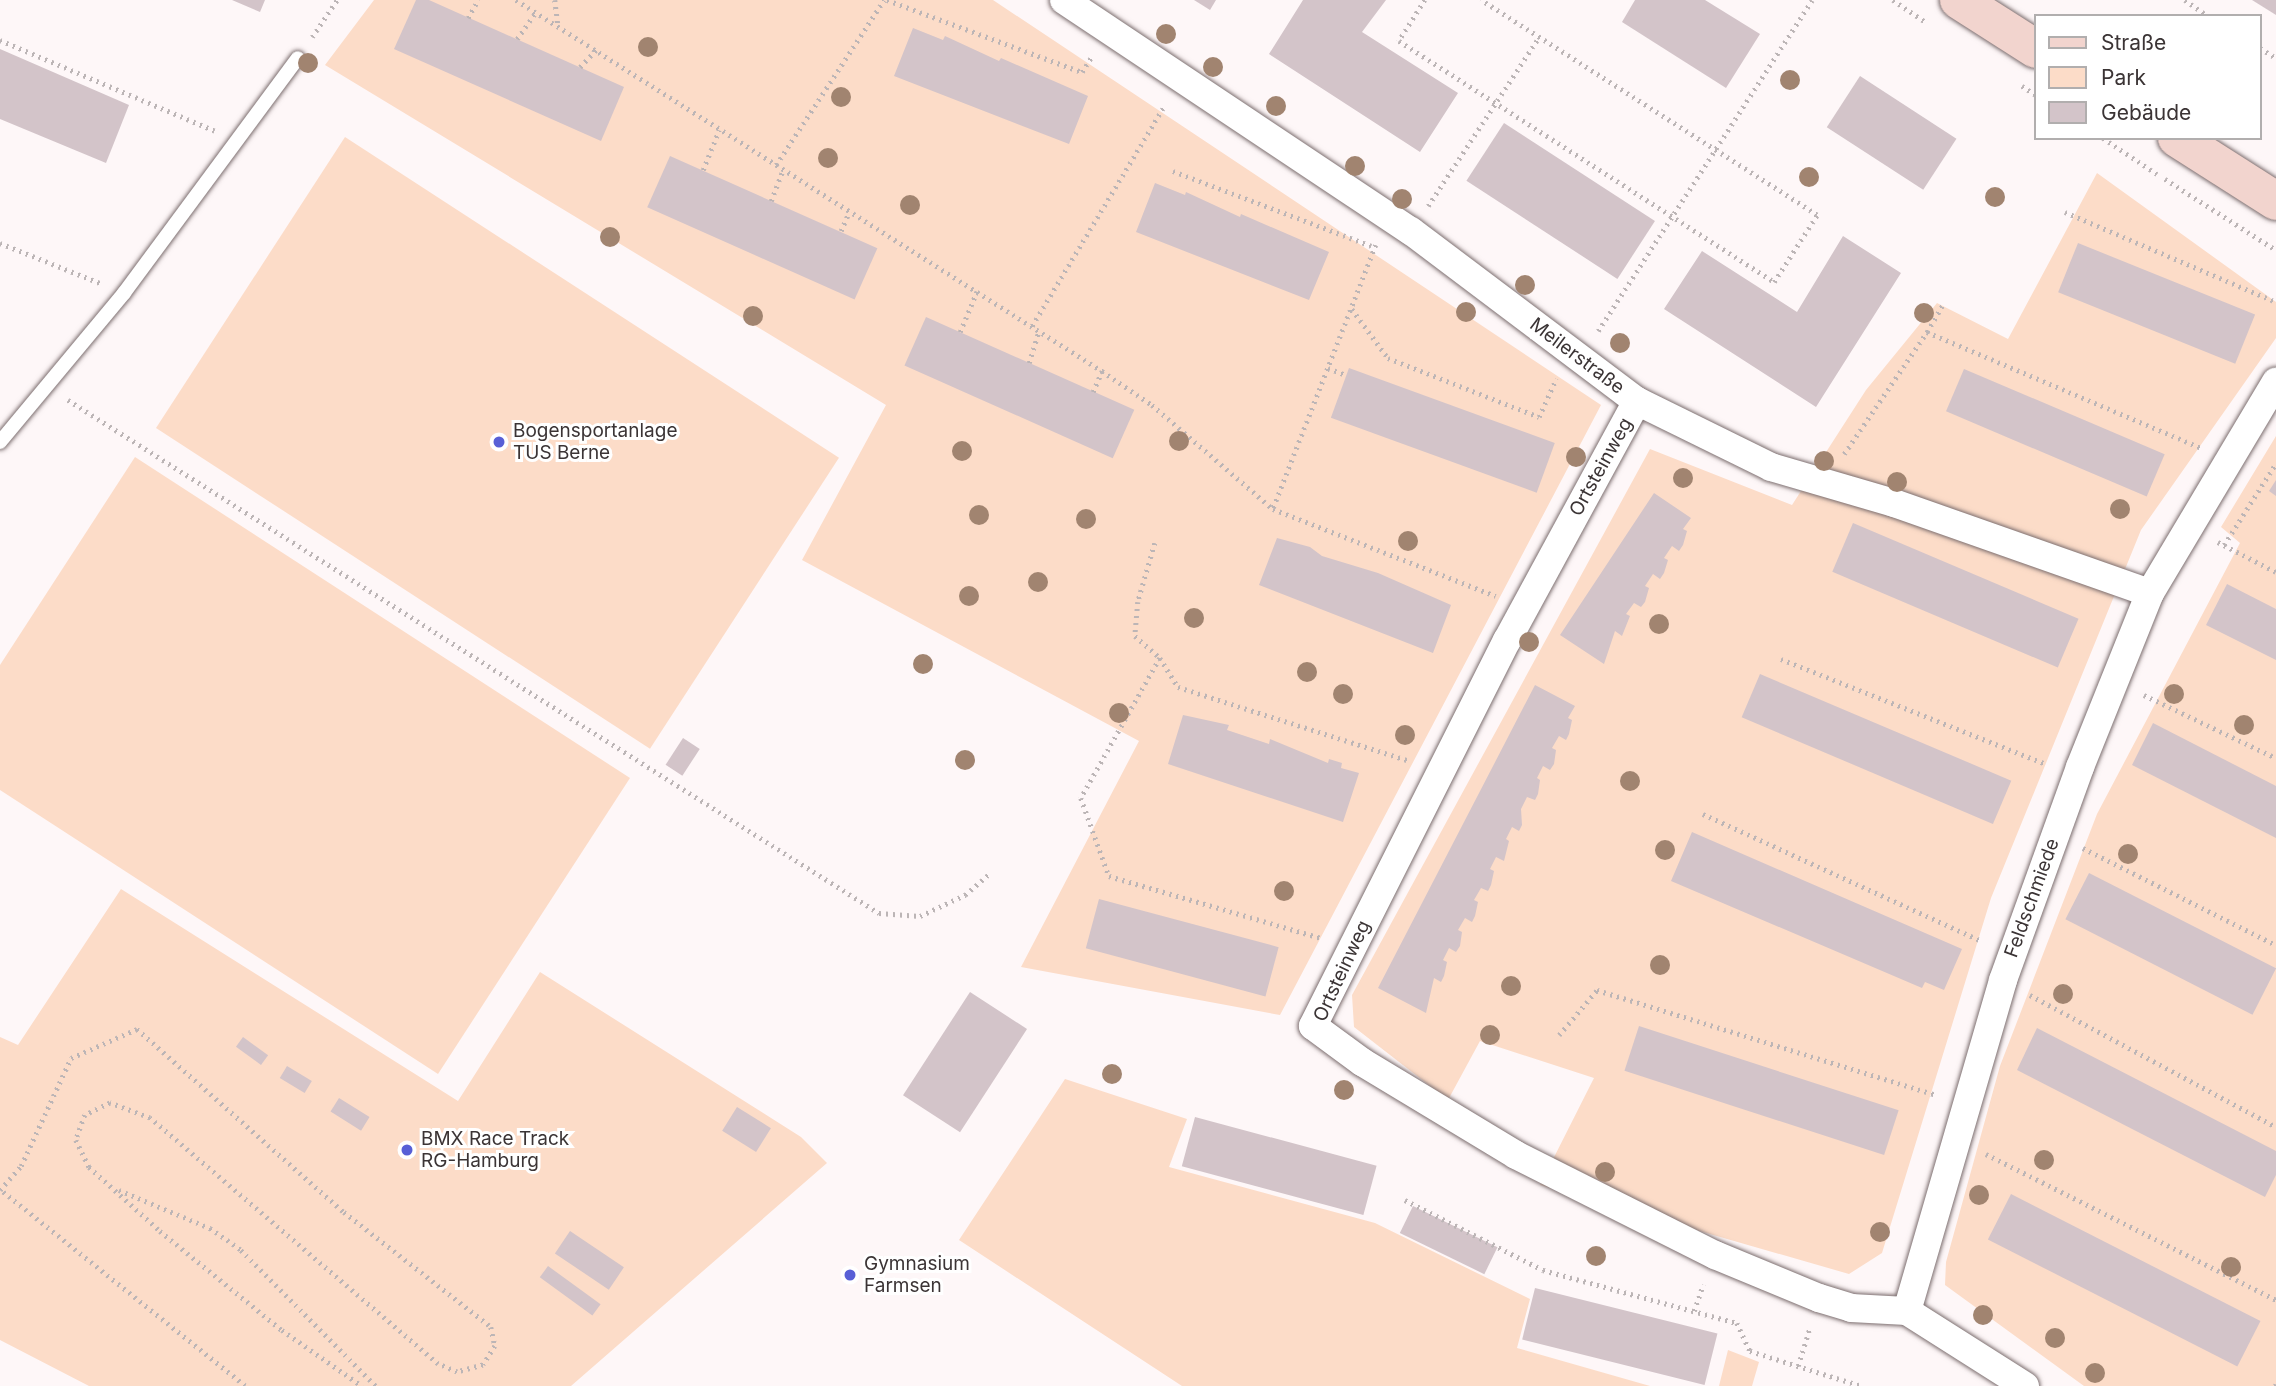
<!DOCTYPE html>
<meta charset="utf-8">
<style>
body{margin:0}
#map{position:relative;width:2276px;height:1386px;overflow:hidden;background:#fef7f8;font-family:Inter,sans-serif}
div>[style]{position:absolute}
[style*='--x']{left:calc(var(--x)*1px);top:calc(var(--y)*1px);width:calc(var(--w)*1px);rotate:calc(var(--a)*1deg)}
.green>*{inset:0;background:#fcdcc8;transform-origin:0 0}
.building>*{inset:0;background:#d3c4c9;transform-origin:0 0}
.path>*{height:4.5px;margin-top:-2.25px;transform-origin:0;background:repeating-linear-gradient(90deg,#bcb5b6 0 2px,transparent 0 7px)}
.roads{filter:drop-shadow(0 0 2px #7c6e6f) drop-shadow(0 0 2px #7c6e6f)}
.lane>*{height:14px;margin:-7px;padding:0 7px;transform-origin:7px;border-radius:7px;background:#fff}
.street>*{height:28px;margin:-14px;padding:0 14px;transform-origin:14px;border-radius:14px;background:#fff}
.secondary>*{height:38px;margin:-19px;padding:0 19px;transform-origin:19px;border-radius:19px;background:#f2d4ce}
.trees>*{width:20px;height:20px;margin:-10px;border-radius:50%;background:#a18470}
.dots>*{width:19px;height:19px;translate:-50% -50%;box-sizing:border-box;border:4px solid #fff;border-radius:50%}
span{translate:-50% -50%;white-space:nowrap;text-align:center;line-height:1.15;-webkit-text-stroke:6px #fff;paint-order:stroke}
.street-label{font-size:19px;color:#3b3435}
.poi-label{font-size:19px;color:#3b3435}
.left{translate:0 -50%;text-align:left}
.legend{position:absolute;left:2034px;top:14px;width:228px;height:126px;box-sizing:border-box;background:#fff;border:2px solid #b1aeae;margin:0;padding:9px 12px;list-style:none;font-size:21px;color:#3b3435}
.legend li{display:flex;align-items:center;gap:14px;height:35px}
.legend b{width:35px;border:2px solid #b1aeae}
</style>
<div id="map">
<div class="green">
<div style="clip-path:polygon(374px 0,993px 0,1601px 405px,1280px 1015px,1021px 967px,1139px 741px,802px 560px,886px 405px,325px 65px)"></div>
<div style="left:345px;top:137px;width:589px;height:347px;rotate:33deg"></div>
<div style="clip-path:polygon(2097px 173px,2276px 302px,2276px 338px,2141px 530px,1991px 898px,1882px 1253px,1849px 1274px,1540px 1185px,1594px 1078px,1480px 1041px,1448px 1100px,1354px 1027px,1352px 995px,1650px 449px,1792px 505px,1866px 390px,1937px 303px,2008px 339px)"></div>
<div style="clip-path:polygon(2276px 436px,2276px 1386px,2084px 1386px,1945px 1285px,1946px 1262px,2000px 1066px,2097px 814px,2240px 543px,2221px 527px)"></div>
<div style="clip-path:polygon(135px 457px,630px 778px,438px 1074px,0 790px,0 665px)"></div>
<div style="clip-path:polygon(121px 889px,458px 1101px,540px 972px,801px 1137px,827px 1163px,571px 1386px,89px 1386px,0 1340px,0 1037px,18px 1045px)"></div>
<div style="clip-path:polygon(1065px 1079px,1187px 1119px,1169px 1167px,1375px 1223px,1530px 1299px,1517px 1348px,1650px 1386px,1182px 1386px,959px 1240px)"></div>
<div style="clip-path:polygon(1728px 1350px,1759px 1362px,1752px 1386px,1719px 1386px)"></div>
</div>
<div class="building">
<div style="clip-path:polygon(232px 0,265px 0,260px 12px)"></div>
<div style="clip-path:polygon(416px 0,429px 0,624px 87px,601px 141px,394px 49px)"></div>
<div style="clip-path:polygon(1194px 0,1216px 0,1210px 10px)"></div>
<div style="clip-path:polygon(1303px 0,1386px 0,1362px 32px,1458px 93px,1420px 152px,1269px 54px)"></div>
<div style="clip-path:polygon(1635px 0,1705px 0,1760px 34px,1726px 88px,1622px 22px)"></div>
<div style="clip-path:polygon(2252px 0,2276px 0,2276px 15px)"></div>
<div style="clip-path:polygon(913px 28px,943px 40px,945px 36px,999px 61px,1001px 58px,1088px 96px,1069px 144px,894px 76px)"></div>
<div style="clip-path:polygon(0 49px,129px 105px,106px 163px,0 119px)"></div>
<div style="left:1860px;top:76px;width:115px;height:61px;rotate:33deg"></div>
<div style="left:1504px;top:123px;width:180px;height:69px;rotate:33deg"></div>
<div style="left:670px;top:156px;width:227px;height:56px;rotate:24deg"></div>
<div style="clip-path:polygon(1155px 183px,1185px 195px,1186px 192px,1240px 217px,1241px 214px,1329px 252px,1309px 300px,1136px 232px)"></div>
<div style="clip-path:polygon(1843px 236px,1901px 273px,1816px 407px,1664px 309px,1702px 251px,1797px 312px)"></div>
<div style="left:2078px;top:243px;width:191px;height:53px;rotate:22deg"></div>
<div style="left:926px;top:317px;width:228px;height:53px;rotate:24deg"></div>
<div style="left:1349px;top:368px;width:219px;height:53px;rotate:20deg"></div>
<div style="left:1964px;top:369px;width:218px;height:46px;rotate:23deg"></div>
<div style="clip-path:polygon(2276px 480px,2276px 496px,2269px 491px)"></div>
<div style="clip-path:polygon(1654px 493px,1691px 518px,1683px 529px,1687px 531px,1683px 545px,1679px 551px,1672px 546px,1664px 558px,1668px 560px,1664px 573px,1660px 579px,1653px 574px,1645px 586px,1649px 588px,1645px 602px,1641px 607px,1634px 603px,1626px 614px,1630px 616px,1622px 636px,1615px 631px,1604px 664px,1560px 635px)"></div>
<div style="left:1853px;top:523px;width:245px;height:53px;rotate:23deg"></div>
<div style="clip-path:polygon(1277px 538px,1310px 547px,1322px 556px,1378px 573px,1451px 605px,1433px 653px,1259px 585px)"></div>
<div style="clip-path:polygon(2227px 584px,2276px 609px,2276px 660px,2206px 625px)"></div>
<div style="left:1760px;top:674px;width:273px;height:47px;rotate:23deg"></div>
<div style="clip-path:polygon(1535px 685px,1575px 706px,1568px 718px,1572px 720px,1569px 734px,1566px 740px,1559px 736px,1552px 748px,1556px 750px,1554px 764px,1550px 770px,1543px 766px,1537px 778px,1540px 780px,1538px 794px,1535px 800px,1527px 797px,1521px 809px,1522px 825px,1519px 831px,1512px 827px,1506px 839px,1509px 841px,1504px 861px,1496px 857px,1490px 869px,1494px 871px,1491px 885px,1488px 891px,1481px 888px,1474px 900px,1478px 902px,1475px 916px,1472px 922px,1465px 918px,1458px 930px,1462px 932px,1460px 946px,1456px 952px,1449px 948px,1443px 960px,1447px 962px,1444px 976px,1441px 982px,1434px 978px,1426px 1013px,1378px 988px)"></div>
<div style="clip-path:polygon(1183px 715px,1229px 725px,1227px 730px,1269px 744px,1270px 739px,1328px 763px,1329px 759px,1342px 763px,1341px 768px,1359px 773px,1343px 822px,1168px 764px)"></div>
<div style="clip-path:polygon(2153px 723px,2276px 786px,2276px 838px,2132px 765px)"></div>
<div style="left:683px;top:738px;width:20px;height:32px;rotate:33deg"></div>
<div style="clip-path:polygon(1692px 832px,1962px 949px,1944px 990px,1925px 982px,1922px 988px,1671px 881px)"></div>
<div style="left:2089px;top:873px;width:210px;height:52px;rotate:27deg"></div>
<div style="left:1099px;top:899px;width:186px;height:51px;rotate:15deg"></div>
<div style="left:970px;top:992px;width:68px;height:123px;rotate:33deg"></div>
<div style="left:1639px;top:1026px;width:273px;height:47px;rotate:18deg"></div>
<div style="clip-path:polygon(2037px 1028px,2276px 1151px,2276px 1175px,2265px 1197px,2017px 1070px)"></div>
<div style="left:243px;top:1037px;width:31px;height:12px;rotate:36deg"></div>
<div style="left:287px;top:1066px;width:29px;height:14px;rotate:31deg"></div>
<div style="left:339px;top:1098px;width:36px;height:16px;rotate:32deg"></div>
<div style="left:737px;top:1107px;width:40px;height:28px;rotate:32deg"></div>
<div style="left:1195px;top:1117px;width:188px;height:51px;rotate:15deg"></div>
<div style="left:2011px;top:1194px;width:280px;height:51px;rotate:27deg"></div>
<div style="left:1413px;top:1206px;width:94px;height:30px;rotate:26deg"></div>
<div style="left:570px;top:1231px;width:65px;height:27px;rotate:34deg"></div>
<div style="left:548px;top:1266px;width:65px;height:14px;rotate:36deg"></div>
<div style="left:1535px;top:1288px;width:188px;height:53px;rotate:14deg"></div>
</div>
<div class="path">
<div style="--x:516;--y:0;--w:694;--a:32.34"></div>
<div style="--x:1102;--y:371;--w:60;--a:34.2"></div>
<div style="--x:1152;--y:405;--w:160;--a:40.7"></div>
<div style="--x:555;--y:0;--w:24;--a:83"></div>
<div style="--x:887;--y:0;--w:208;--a:20.3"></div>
<div style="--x:1082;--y:72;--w:19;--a:-58"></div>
<div style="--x:1425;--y:0;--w:49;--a:122.4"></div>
<div style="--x:1399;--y:41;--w:446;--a:32.7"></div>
<div style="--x:1774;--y:282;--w:80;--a:-57.3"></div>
<div style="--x:1817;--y:215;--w:399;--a:-147.4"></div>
<div style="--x:1893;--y:0;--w:41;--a:34.1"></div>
<div style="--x:2185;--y:0;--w:28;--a:35"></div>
<div style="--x:468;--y:18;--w:21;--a:-61"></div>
<div style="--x:312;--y:37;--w:45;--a:-56"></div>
<div style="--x:517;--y:39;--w:33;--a:-55"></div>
<div style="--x:0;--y:40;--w:233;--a:22.9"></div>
<div style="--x:2260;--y:48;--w:19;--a:32"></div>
<div style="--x:580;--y:67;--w:25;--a:-47"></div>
<div style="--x:2022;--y:86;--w:17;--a:33"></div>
<div style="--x:2103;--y:138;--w:65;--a:33.7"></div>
<div style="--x:776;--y:165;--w:197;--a:-56.8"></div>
<div style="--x:703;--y:170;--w:43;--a:-68.2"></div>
<div style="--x:1173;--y:171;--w:212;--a:20.7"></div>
<div style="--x:2165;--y:179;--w:132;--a:32.6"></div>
<div style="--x:771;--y:201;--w:34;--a:-69"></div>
<div style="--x:1428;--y:206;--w:202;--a:-56.7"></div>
<div style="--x:2065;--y:212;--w:229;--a:23.1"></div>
<div style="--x:841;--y:231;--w:21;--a:-67"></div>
<div style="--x:0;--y:243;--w:108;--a:21.8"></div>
<div style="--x:1376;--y:245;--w:283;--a:111.3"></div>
<div style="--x:1273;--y:509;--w:239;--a:21.3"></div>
<div style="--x:1352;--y:309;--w:61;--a:53.7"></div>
<div style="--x:1388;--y:358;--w:162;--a:21.3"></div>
<div style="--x:1539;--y:417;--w:42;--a:-65.9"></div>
<div style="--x:1032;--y:326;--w:258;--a:-59"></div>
<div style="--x:1598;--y:331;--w:394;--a:-57.1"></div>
<div style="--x:960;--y:332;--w:44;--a:-67.5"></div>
<div style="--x:1927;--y:332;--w:34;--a:-60"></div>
<div style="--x:1029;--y:363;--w:34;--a:-73"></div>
<div style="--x:1328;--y:368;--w:19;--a:21"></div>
<div style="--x:1093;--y:392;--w:23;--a:-67"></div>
<div style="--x:68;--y:400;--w:960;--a:32.32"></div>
<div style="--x:879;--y:913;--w:41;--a:4.2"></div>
<div style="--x:920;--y:916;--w:50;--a:-25"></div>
<div style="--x:965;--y:895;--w:32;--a:-41"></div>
<div style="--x:1844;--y:454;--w:148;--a:-55.8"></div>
<div style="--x:1927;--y:332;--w:298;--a:22.9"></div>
<div style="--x:2218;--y:542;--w:65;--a:27.3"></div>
<div style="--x:1155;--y:543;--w:61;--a:106.1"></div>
<div style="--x:1138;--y:602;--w:34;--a:95"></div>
<div style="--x:1135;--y:636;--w:33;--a:41"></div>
<div style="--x:1160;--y:658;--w:161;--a:119.4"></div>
<div style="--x:1081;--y:798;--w:83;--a:70.3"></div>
<div style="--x:1109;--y:876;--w:221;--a:16.3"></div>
<div style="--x:2224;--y:545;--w:97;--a:-57.6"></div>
<div style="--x:1160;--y:658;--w:34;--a:58"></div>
<div style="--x:1178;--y:687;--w:244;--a:17.7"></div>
<div style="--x:1781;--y:659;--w:285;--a:21.6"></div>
<div style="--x:2144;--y:695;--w:146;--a:25.5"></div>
<div style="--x:1703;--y:814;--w:307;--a:24.5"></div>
<div style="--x:2083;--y:848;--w:216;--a:26.7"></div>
<div style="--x:2030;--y:995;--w:279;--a:28.2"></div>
<div style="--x:1559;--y:1035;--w:59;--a:-49.8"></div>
<div style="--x:1597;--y:990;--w:355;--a:17.2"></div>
<div style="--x:1986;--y:1154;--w:325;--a:26.7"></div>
<div style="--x:119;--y:1190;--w:99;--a:22.7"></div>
<div style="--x:210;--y:1228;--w:38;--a:35"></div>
<div style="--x:241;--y:1250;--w:192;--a:45.2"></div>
<div style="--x:1405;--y:1200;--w:155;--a:26.9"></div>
<div style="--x:1543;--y:1270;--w:201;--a:15.3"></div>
<div style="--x:1737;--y:1323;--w:31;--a:65"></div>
<div style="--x:1750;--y:1351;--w:117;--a:17.4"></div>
<div style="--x:1694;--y:1311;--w:28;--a:-71"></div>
<div style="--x:1798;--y:1366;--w:41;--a:-72.9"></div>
<div style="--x:245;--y:1386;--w:314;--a:-141.3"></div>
<div style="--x:0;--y:1190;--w:32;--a:-49"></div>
<div style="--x:21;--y:1166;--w:119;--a:-65.2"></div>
<div style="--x:71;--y:1058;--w:72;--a:-23.7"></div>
<div style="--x:137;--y:1029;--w:276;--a:41.5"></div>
<div style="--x:344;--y:1212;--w:187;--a:38"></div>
<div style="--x:491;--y:1327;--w:19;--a:78"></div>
<div style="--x:495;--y:1346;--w:22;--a:122"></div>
<div style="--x:483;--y:1365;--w:27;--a:165"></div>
<div style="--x:457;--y:1372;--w:21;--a:-157"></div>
<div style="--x:438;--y:1364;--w:379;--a:-139.5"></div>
<div style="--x:150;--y:1118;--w:43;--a:-159.4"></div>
<div style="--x:110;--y:1103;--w:28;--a:154"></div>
<div style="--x:85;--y:1115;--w:27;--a:110"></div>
<div style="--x:76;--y:1140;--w:30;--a:64"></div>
<div style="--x:89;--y:1167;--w:96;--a:42"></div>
<div style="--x:160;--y:1231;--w:157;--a:39.1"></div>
<div style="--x:282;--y:1330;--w:98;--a:35"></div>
<div style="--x:2275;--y:1386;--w:2;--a:-63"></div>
</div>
<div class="roads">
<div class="lane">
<div style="--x:0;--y:442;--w:194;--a:-50.2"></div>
<div style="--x:124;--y:293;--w:292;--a:-53.5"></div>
</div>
<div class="street">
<div style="--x:1064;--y:0;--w:417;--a:33.7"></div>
<div style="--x:1411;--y:231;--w:283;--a:37"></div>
<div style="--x:1637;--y:401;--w:149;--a:26.2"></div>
<div style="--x:1771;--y:467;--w:128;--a:16.3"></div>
<div style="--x:1894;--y:503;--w:271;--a:19.4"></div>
<div style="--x:1637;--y:401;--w:272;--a:118.5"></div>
<div style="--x:1507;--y:640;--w:432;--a:116.7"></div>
<div style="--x:1313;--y:1026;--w:61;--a:36.3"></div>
<div style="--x:1362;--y:1062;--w:180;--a:31.1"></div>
<div style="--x:1516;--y:1155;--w:223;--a:26.7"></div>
<div style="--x:1715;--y:1255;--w:113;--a:22.5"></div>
<div style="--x:1819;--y:1298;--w:34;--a:17"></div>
<div style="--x:1851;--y:1308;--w:56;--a:3.1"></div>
<div style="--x:2025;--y:1386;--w:140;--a:-147.6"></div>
<div style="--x:1907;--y:1311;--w:345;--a:-73.8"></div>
<div style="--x:2003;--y:980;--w:226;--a:-70.1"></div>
<div style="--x:2080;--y:767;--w:188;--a:-68.1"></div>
<div style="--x:2150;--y:593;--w:246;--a:-59.2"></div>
</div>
<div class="secondary">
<div style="--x:1959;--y:0;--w:91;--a:32.5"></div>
<div style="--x:2177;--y:138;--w:117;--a:32.5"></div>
</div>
</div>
<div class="trees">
<div style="left:1166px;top:34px"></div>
<div style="left:648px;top:47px"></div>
<div style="left:308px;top:63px"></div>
<div style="left:1213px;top:67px"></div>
<div style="left:1790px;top:80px"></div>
<div style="left:841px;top:97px"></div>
<div style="left:1276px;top:106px"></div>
<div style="left:828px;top:158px"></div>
<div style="left:1355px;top:166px"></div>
<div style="left:1809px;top:177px"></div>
<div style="left:1995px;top:197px"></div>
<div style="left:1402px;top:199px"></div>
<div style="left:910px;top:205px"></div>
<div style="left:610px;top:237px"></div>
<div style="left:1525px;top:285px"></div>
<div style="left:1466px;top:312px"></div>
<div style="left:1924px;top:313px"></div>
<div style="left:753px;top:316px"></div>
<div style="left:1620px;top:343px"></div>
<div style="left:1179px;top:441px"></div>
<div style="left:962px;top:451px"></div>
<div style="left:1576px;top:457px"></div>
<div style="left:1824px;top:461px"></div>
<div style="left:1683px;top:478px"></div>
<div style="left:1897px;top:482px"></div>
<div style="left:2120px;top:509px"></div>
<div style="left:979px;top:515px"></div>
<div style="left:1086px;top:519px"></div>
<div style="left:1408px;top:541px"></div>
<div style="left:1038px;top:582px"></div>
<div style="left:969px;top:596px"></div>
<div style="left:1194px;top:618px"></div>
<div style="left:1659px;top:624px"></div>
<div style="left:1529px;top:642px"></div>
<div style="left:923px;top:664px"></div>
<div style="left:1307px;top:672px"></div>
<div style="left:1343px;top:694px"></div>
<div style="left:2174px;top:694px"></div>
<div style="left:1119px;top:713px"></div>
<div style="left:2244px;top:725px"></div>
<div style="left:1405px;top:735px"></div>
<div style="left:965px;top:760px"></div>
<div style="left:1630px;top:781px"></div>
<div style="left:1665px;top:850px"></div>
<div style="left:2128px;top:854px"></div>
<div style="left:1284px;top:891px"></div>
<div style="left:1660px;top:965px"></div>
<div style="left:1511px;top:986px"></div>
<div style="left:2063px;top:994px"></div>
<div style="left:1490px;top:1035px"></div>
<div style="left:1112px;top:1074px"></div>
<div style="left:1344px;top:1090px"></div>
<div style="left:2044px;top:1160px"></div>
<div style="left:1605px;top:1172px"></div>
<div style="left:1979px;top:1195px"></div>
<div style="left:1880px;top:1232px"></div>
<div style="left:1596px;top:1256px"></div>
<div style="left:2231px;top:1267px"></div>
<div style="left:1983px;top:1315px"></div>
<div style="left:2055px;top:1338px"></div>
<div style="left:2095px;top:1373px"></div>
</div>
<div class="dots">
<div style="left:499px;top:442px;background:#585fd6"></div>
<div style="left:407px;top:1150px;background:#585fd6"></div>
<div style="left:850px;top:1275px;background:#585fd6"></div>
</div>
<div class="street-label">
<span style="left:1577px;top:356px;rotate:37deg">Meilerstraße</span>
<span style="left:1601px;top:467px;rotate:-61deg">Ortsteinweg</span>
<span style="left:2032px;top:898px;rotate:-70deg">Feldschmiede</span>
<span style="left:1342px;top:971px;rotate:-65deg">Ortsteinweg</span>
</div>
<div class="poi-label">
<span class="left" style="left:513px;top:442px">Bogensportanlage<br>TUS Berne</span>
<span class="left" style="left:421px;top:1150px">BMX Race Track<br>RG-Hamburg</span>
<span class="left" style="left:864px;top:1275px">Gymnasium<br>Farmsen</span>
</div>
<ul class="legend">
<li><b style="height:9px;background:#f2d4ce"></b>Straße</li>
<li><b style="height:19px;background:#fcdcc8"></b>Park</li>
<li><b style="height:19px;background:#d3c4c9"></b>Gebäude</li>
</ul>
</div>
